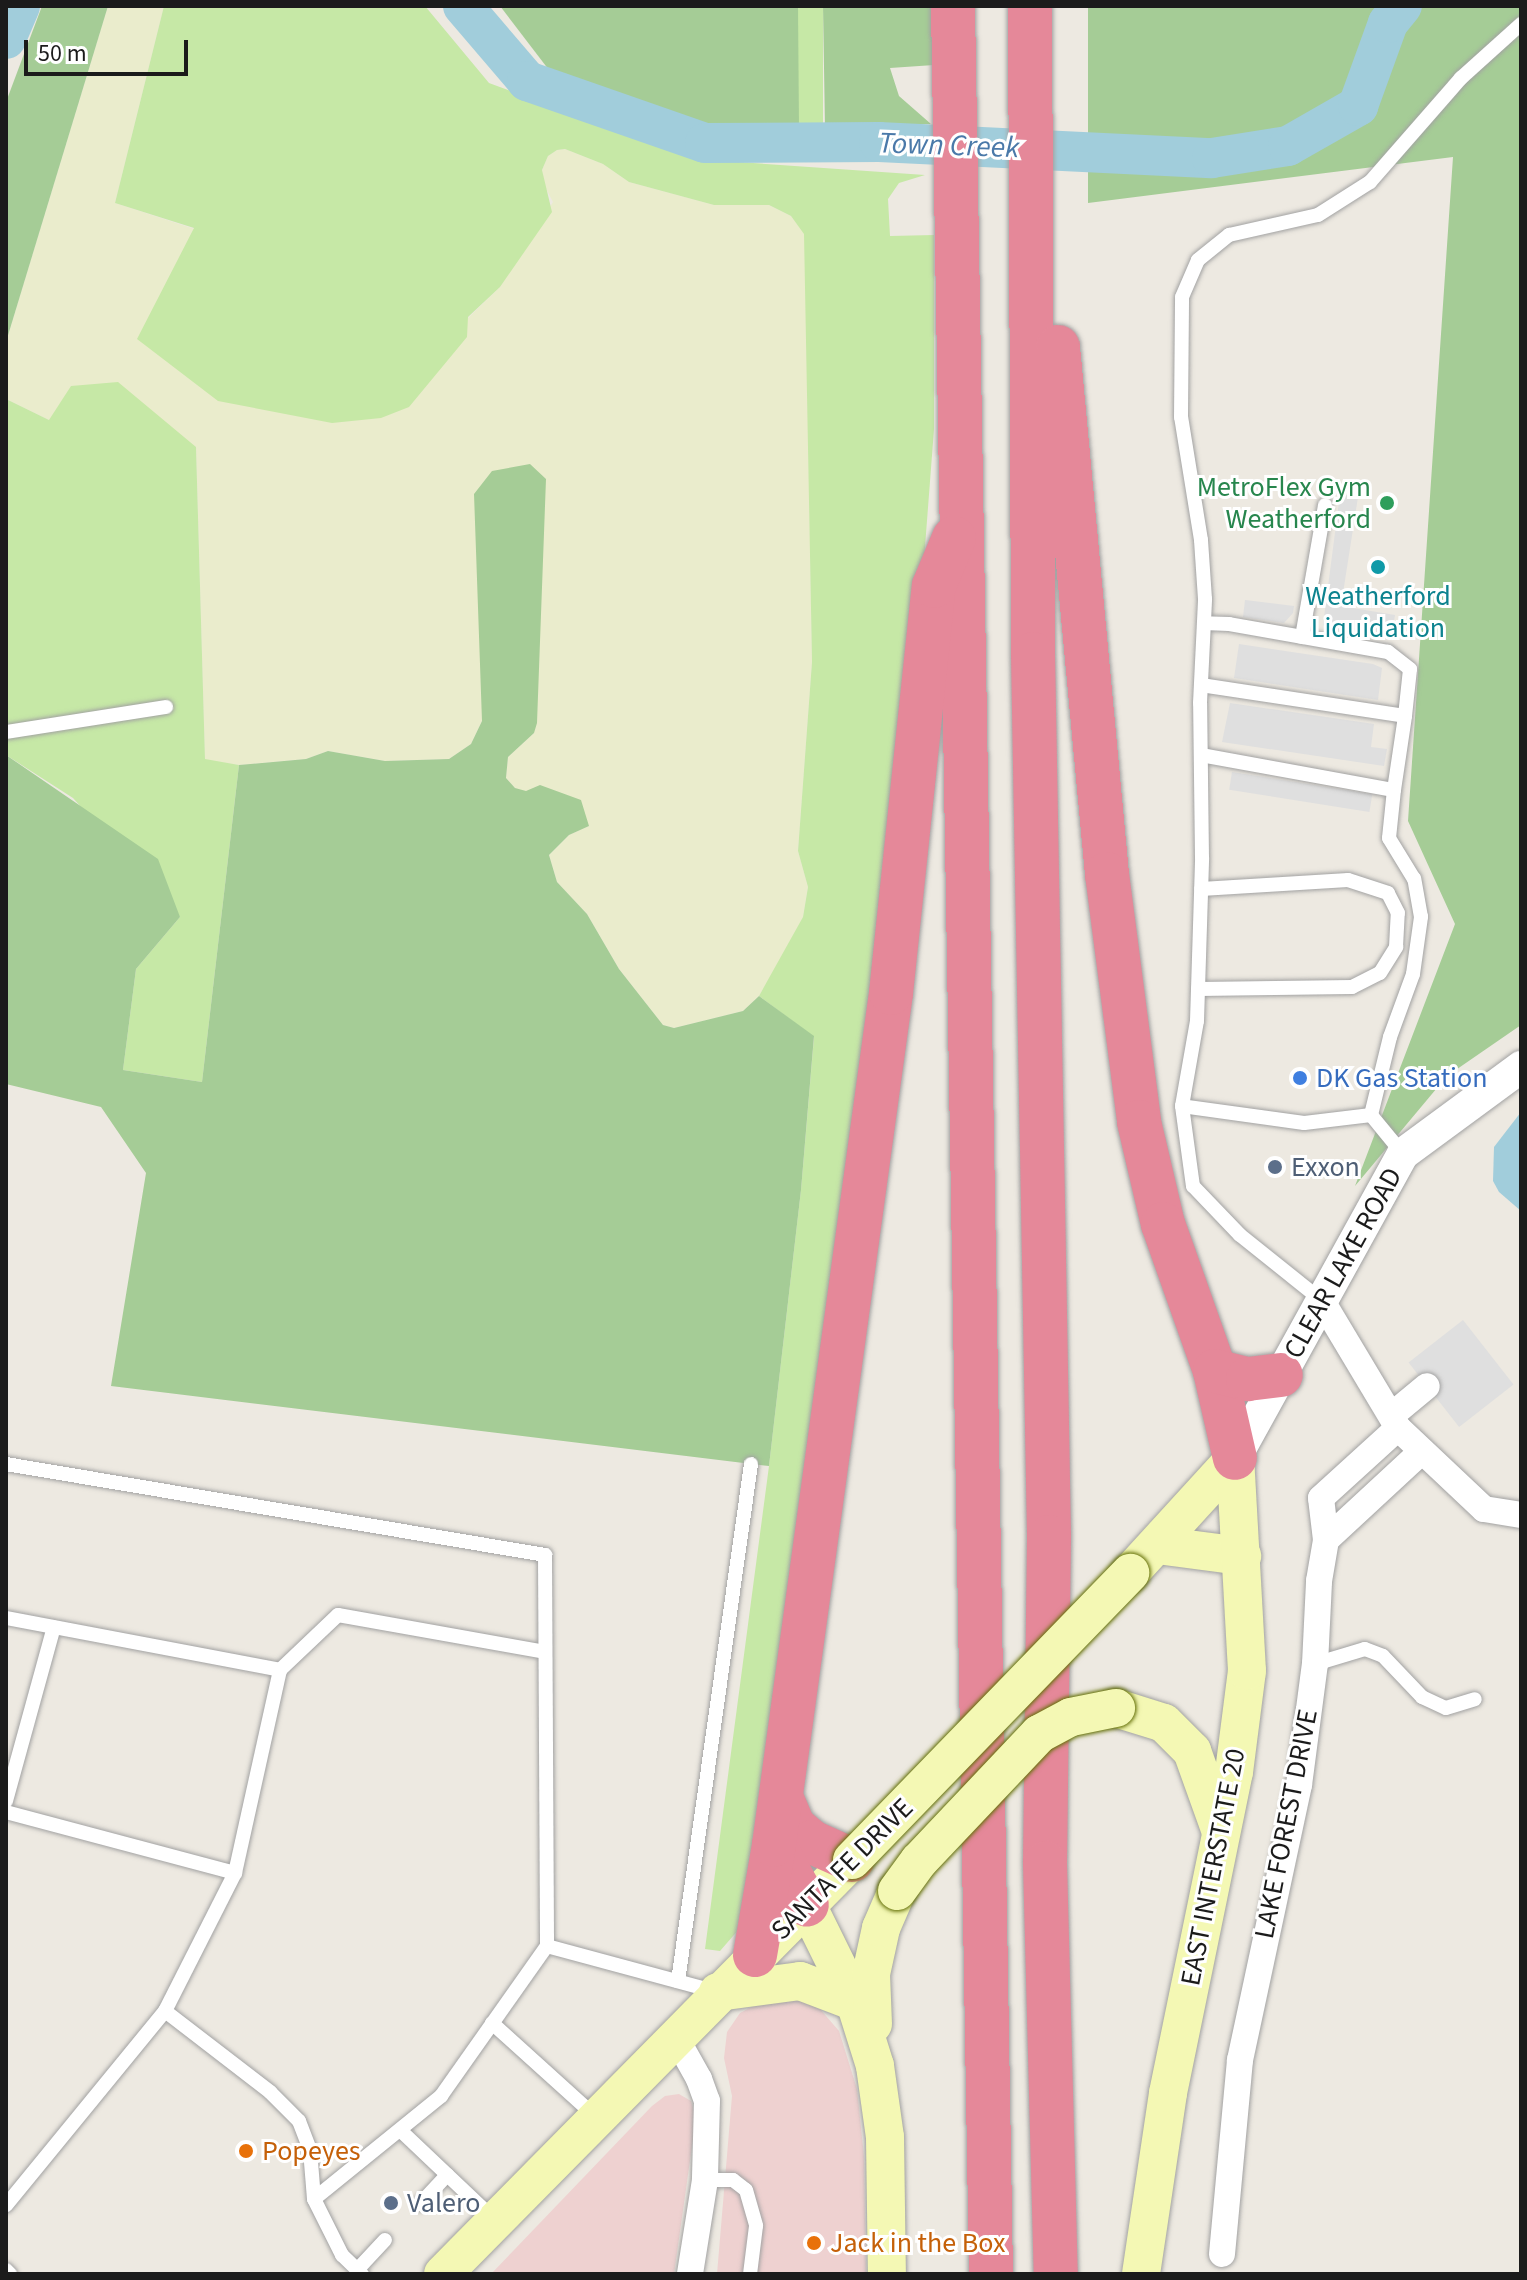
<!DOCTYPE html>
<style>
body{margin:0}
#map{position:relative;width:1527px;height:2280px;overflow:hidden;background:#ede9e1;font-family:"Source Sans 3",sans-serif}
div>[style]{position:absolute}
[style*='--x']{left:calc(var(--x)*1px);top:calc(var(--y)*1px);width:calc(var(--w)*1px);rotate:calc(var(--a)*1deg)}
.commercial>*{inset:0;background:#eed1d0}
.farmland>*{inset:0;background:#eaeccc}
.grass>*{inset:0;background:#c6e8a6;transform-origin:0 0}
.forest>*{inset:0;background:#a5cc96}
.parking>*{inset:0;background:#dfdfdf;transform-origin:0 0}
.water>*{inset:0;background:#a1cddb}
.river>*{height:40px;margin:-20px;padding:0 20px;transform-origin:20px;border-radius:20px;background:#a1cddb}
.roads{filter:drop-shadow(0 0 2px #a2a2a2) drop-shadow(0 0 2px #a2a2a2)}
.service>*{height:14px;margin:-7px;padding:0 7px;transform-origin:7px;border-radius:7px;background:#fff}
.minor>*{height:26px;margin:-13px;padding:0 13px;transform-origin:13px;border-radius:13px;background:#fff}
.tertiary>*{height:32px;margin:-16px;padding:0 16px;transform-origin:16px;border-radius:16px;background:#fff}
.secondary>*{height:38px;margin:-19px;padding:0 19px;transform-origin:19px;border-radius:19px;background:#f4f8b4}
.motorway>*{height:44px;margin:-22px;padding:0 22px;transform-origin:22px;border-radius:22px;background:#e58899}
.bridges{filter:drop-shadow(0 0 2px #636f06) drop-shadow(0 0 2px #636f06)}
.secondary-bridge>*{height:38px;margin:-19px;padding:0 19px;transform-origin:19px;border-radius:19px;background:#f4f8b4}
.dots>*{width:22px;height:22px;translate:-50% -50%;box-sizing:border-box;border:4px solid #fff;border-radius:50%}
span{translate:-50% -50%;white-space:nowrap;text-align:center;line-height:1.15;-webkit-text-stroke:6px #fff;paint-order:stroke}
.leisure-label{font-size:28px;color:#27864d}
.right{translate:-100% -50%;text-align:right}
.culture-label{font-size:28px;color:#0d838f}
.shop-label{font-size:28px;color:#366cbe}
.left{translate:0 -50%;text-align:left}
.service-label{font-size:28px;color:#4e5e75}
.street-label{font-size:28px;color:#1b1b1b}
.food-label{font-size:28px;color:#c56008}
.water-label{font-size:30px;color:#4a79a9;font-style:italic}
.frame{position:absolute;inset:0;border:8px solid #1b1b1b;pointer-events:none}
.scale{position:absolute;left:24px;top:40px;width:164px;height:36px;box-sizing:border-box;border:4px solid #1b1b1b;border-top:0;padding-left:10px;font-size:24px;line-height:28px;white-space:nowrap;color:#1b1b1b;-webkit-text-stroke:6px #fff;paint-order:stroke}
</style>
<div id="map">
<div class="commercial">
<div style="clip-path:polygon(800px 1999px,820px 2009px,839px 2031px,857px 2089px,864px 2157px,866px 2274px,717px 2274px,732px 2096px,724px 2058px,727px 2032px,740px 2013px,757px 2004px)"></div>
<div style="clip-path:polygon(679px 2094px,691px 2101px,696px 2118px,674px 2274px,491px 2274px,652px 2106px,665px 2096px)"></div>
</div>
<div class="farmland">
<div style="clip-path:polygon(108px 6px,164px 6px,115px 203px,468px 318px,500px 287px,553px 202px,543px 183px,542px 170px,548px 156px,557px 150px,565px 149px,603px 164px,629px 182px,714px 205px,769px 205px,791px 216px,805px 234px,812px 662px,798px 851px,808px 887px,803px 917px,792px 940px,759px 996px,743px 1011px,674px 1028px,663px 1025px,619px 969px,587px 914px,557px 882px,549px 855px,569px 835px,589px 826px,515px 788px,506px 778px,508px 757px,534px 733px,482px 721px,471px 744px,449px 759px,385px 761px,328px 751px,306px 759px,239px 765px,205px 760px,196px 447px,49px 420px,6px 399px,6px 342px)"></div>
</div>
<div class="grass">
<div style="clip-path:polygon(164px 6px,425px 6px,489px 83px,695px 159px,925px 175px,899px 183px,888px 199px,890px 236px,934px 235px,934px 429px,923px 573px,870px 1018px,740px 1928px,720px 1951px,705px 1949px,769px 1466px,801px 1190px,814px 1037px,759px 996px,803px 917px,808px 887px,798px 851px,812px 662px,804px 234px,791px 216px,769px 205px,714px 205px,629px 182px,603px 164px,565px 149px,557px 150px,548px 156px,542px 170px,552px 212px,500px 287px,468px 317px,467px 337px,409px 407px,381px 418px,332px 423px,218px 401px,137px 339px,194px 228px,115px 203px)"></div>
<div style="left:798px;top:6px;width:25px;height:122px"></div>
<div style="clip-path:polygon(118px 382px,196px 447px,205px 759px,239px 765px,202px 1082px,123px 1070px,136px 969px,180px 917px,73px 798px,6px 755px,6px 399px,49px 420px,71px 386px)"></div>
</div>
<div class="forest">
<div style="clip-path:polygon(42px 6px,108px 6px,6px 342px,6px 102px)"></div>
<div style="clip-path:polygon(500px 6px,798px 6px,799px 128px,707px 131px,552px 74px)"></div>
<div style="clip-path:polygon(823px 6px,932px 6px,934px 65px,890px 68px,899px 96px,931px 124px,825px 128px)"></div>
<div style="clip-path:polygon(1088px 6px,1521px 6px,1521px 1025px,1447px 1076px,1355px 1186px,1455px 924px,1408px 821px,1453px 157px,1088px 203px)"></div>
<div style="clip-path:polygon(530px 464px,546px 479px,537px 723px,534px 733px,508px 757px,506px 778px,515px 788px,526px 791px,540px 785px,581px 800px,589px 826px,569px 835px,549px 855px,557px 882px,587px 914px,619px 969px,663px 1025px,674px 1028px,743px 1011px,759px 996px,814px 1036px,801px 1190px,769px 1466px,111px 1386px,146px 1173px,101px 1107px,6px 1084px,6px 755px,158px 859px,180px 917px,136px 969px,123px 1070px,202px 1082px,239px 765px,306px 759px,328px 751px,385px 761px,449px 759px,471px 744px,482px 721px,474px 494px,492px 471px)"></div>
</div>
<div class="parking">
<div style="clip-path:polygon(1340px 494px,1358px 497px,1341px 606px,1395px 615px,1391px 640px,1328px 630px,1323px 625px)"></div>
<div style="clip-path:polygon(1245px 600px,1294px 606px,1293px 613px,1284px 623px,1243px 617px)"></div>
<div style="clip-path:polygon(1239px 644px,1373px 664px,1382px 668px,1378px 700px,1234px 678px)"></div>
<div style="clip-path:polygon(1230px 703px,1374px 724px,1371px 747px,1387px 749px,1384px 766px,1222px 742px)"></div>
<div style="left:1232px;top:772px;width:142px;height:18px;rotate:9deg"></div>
<div style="left:1463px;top:1320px;width:82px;height:69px;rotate:52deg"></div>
</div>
<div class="water">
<div style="clip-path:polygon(1521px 1112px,1521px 1211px,1499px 1192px,1493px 1181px,1494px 1147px)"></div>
</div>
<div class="river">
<div style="--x:463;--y:6;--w:99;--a:49.5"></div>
<div style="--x:527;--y:81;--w:188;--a:19.2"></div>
<div style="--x:705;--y:143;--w:174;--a:-0.3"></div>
<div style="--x:879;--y:142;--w:333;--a:2.8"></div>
<div style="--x:1212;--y:158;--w:77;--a:-9"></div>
<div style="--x:1288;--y:146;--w:81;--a:-29.7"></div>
<div style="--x:1358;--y:106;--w:88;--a:-70.1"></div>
<div style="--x:1388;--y:23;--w:22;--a:-51"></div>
<div style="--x:6;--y:39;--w:36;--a:-67"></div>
</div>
<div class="roads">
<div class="service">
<div style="--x:1302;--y:637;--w:134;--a:-80.1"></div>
<div style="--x:1201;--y:685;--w:206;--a:8.6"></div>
<div style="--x:1405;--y:716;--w:47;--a:-83.9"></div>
<div style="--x:1410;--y:669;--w:28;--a:-142"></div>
<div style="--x:1388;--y:652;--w:161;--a:-170"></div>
<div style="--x:1229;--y:624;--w:25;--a:-178"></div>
<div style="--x:6;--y:732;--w:162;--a:-8.9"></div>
<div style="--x:1201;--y:755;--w:196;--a:10.3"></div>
<div style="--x:1394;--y:790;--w:75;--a:-81.5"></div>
<div style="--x:1198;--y:989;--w:154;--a:-0.7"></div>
<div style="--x:1352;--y:987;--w:31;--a:-27"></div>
<div style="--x:1380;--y:973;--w:31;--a:-58"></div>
<div style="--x:1396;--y:947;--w:34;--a:-87"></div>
<div style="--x:1398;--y:913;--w:22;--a:-117"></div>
<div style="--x:1388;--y:893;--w:42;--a:-162"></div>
<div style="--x:1348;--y:880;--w:147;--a:176.5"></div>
<div style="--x:1182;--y:1106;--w:81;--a:82.2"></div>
<div style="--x:1193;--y:1186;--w:68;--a:46.2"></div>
<div style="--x:1240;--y:1235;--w:104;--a:38.7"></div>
<div style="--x:1371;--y:1115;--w:80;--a:-76.3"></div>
<div style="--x:1390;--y:1037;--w:67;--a:-69.9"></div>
<div style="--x:1413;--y:974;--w:58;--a:-82"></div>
<div style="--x:1421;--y:917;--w:39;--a:-100"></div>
<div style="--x:1414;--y:879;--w:48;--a:-121.4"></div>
<div style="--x:1389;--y:838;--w:48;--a:-84.1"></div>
<div style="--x:1403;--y:1154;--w:50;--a:-129.4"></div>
<div style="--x:1371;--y:1115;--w:67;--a:173.2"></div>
<div style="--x:1304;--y:1123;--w:123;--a:-172.1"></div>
<div style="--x:1182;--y:1106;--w:86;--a:-80"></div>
<div style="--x:1197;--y:1021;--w:163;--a:-88.2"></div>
<div style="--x:1202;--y:858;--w:155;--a:-90.7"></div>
<div style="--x:1200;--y:703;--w:104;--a:-87.2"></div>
<div style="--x:1205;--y:599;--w:59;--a:-93.9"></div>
<div style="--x:1201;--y:540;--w:125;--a:-99.2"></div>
<div style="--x:1181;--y:417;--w:120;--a:-89.5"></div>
<div style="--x:1182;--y:297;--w:40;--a:-66.6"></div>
<div style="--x:1198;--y:260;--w:40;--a:-39"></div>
<div style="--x:1229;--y:235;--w:91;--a:-12.7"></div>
<div style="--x:1318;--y:215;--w:62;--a:-32.4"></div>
<div style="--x:1370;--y:182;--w:138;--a:-48.8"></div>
<div style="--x:1461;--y:78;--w:81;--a:-42"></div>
<div style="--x:6;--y:1464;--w:547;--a:9.58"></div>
<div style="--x:545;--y:1555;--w:391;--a:89.7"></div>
<div style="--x:547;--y:1946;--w:177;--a:15.1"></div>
<div style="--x:6;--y:1618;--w:279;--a:10.7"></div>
<div style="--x:280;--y:1670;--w:208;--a:102.5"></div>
<div style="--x:235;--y:1873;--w:155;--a:116.9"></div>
<div style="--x:165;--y:2011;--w:251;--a:129.3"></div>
<div style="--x:1315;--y:1664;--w:52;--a:-16.7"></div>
<div style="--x:1365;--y:1649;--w:19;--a:21"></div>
<div style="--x:1383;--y:1656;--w:57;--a:46.4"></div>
<div style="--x:1422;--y:1697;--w:26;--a:25"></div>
<div style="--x:1446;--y:1708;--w:30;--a:-17"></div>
<div style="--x:280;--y:1670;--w:80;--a:-43.5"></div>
<div style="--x:338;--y:1615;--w:210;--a:10.1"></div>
<div style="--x:6;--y:1801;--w:180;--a:-74.6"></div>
<div style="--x:6;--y:1812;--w:237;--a:14.9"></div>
<div style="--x:678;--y:1981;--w:522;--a:-81.96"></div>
<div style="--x:165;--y:2011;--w:133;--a:37.6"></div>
<div style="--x:270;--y:2092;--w:41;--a:45"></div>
<div style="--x:299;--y:2121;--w:31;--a:69"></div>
<div style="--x:310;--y:2150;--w:49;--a:85.3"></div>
<div style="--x:314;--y:2199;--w:63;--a:63.4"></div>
<div style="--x:342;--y:2255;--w:28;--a:44"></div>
<div style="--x:492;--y:2023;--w:140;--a:42.1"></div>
<div style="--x:400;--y:2130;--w:131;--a:43.5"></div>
<div style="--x:705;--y:2180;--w:28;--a:0"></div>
<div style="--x:733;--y:2180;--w:16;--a:38"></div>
<div style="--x:746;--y:2190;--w:37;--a:74"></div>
<div style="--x:756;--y:2226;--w:48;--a:97.1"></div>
<div style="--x:314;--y:2199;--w:164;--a:-39"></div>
<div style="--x:441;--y:2096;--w:184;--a:-54.8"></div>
<div style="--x:420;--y:2204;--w:40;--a:-47"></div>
<div style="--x:6;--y:2270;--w:6;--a:45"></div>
<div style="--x:357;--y:2270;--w:41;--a:-47"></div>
</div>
<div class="minor">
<div style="--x:1322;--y:1301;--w:148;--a:59.1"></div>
<div style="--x:1398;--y:1428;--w:118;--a:43.3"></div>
<div style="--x:1484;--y:1509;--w:37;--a:9"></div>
<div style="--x:1392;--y:1415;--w:45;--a:-39.6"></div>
<div style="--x:1326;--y:1540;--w:131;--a:-42.8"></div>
<div style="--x:675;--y:2036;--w:49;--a:60.8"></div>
<div style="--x:699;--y:2079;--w:23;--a:70"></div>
<div style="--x:707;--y:2101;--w:79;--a:91.5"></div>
<div style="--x:705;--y:2180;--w:95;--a:99.1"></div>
<div style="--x:1222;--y:2254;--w:195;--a:-84.7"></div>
<div style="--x:1240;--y:2060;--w:281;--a:-77.9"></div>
<div style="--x:1299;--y:1785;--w:122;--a:-82.5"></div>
<div style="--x:1315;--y:1664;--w:83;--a:-87.2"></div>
<div style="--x:1319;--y:1581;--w:42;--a:-80.3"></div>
<div style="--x:1326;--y:1540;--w:42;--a:-96.8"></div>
<div style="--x:1321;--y:1498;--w:104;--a:-42.3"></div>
</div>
<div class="tertiary">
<div style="--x:1235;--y:1458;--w:347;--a:-61.1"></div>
<div style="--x:1403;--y:1154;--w:147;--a:-36.4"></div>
</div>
<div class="secondary">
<div style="--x:1157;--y:1545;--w:86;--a:7.4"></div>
<div style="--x:1130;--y:1573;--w:156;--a:-47.6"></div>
<div style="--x:1116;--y:1708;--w:50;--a:17.4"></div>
<div style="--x:1164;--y:1723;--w:40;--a:45"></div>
<div style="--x:1192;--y:1751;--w:83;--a:70.3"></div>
<div style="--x:807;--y:1905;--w:108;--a:63.7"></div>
<div style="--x:855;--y:2002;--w:67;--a:72.6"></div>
<div style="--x:875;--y:2066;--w:72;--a:82"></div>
<div style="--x:885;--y:2137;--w:137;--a:89.2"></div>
<div style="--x:718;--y:1992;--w:83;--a:-7.6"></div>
<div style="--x:800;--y:1981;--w:59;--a:20.9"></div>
<div style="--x:873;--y:2024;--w:50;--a:-92.3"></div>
<div style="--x:871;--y:1974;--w:47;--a:-77.7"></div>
<div style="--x:881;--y:1928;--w:40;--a:-66.6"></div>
<div style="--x:443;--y:2274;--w:582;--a:-45.35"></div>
<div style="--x:1141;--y:2274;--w:183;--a:-81.5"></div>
<div style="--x:1168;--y:2093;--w:328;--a:-78.4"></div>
<div style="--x:1234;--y:1772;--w:102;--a:-82.7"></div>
<div style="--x:1247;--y:1671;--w:213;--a:-93.2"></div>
</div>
<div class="motorway">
<div style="--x:953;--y:6;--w:2268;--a:89.04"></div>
<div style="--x:1030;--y:6;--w:648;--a:89.73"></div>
<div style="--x:1033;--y:654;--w:883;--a:88.96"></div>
<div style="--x:1049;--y:1537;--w:326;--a:90.7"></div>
<div style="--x:1045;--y:1863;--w:411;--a:88.5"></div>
<div style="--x:1058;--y:347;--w:529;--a:84.69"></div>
<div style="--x:1107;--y:874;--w:250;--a:82.6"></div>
<div style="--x:1139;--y:1122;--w:105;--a:76.8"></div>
<div style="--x:1163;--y:1224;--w:156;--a:70.5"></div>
<div style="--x:1215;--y:1371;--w:89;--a:77.1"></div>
<div style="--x:1215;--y:1371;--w:34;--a:14"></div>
<div style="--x:1248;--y:1379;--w:33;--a:-7"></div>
<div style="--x:781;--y:1797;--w:33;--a:67"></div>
<div style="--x:794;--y:1827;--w:23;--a:40"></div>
<div style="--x:812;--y:1842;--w:44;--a:24.2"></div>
<div style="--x:774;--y:1845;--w:68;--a:61.2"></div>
<div style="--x:755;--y:1955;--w:112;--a:-80.2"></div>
<div style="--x:774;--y:1845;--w:860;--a:-82.18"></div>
<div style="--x:891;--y:993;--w:409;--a:-84"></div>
<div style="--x:934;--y:586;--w:52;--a:-67.4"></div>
</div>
</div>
<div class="bridges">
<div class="secondary-bridge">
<div style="--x:852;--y:1860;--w:400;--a:-45.9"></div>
<div style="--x:897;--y:1891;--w:37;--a:-54"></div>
<div style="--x:919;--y:1861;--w:175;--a:-46.6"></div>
<div style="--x:1039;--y:1734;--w:36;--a:-28"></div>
<div style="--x:1071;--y:1717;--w:46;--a:-11.3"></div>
</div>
</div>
<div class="dots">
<div style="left:1387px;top:503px;background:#2e9e5b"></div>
<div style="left:1378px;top:567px;background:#0f9aa8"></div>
<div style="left:1300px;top:1078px;background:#3f7fe0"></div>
<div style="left:1275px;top:1167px;background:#5c6f8a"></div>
<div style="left:246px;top:2151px;background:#e8710a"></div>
<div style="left:391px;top:2203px;background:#5c6f8a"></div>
<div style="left:814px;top:2243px;background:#e8710a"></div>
</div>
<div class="leisure-label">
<span class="right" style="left:1371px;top:503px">MetroFlex Gym<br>Weatherford</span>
</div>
<div class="culture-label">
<span style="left:1378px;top:612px">Weatherford<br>Liquidation</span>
</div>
<div class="shop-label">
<span class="left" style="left:1316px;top:1078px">DK Gas Station</span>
</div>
<div class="service-label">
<span class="left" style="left:1291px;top:1167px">Exxon</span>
<span class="left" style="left:407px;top:2203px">Valero</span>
</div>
<div class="street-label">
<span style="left:1343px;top:1263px;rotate:-61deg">CLEAR LAKE ROAD</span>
<span style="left:1286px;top:1824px;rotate:-79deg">LAKE FOREST DRIVE</span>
<span style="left:1213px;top:1867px;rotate:-79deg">EAST INTERSTATE 20</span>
<span style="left:842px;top:1869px;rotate:-45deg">SANTA FE DRIVE</span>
</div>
<div class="food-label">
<span class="left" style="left:262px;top:2151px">Popeyes</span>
<span class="left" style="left:830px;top:2243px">Jack in the Box</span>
</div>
<div class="water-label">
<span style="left:949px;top:146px;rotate:2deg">Town Creek</span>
</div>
<div class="frame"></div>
<div class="scale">50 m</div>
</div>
